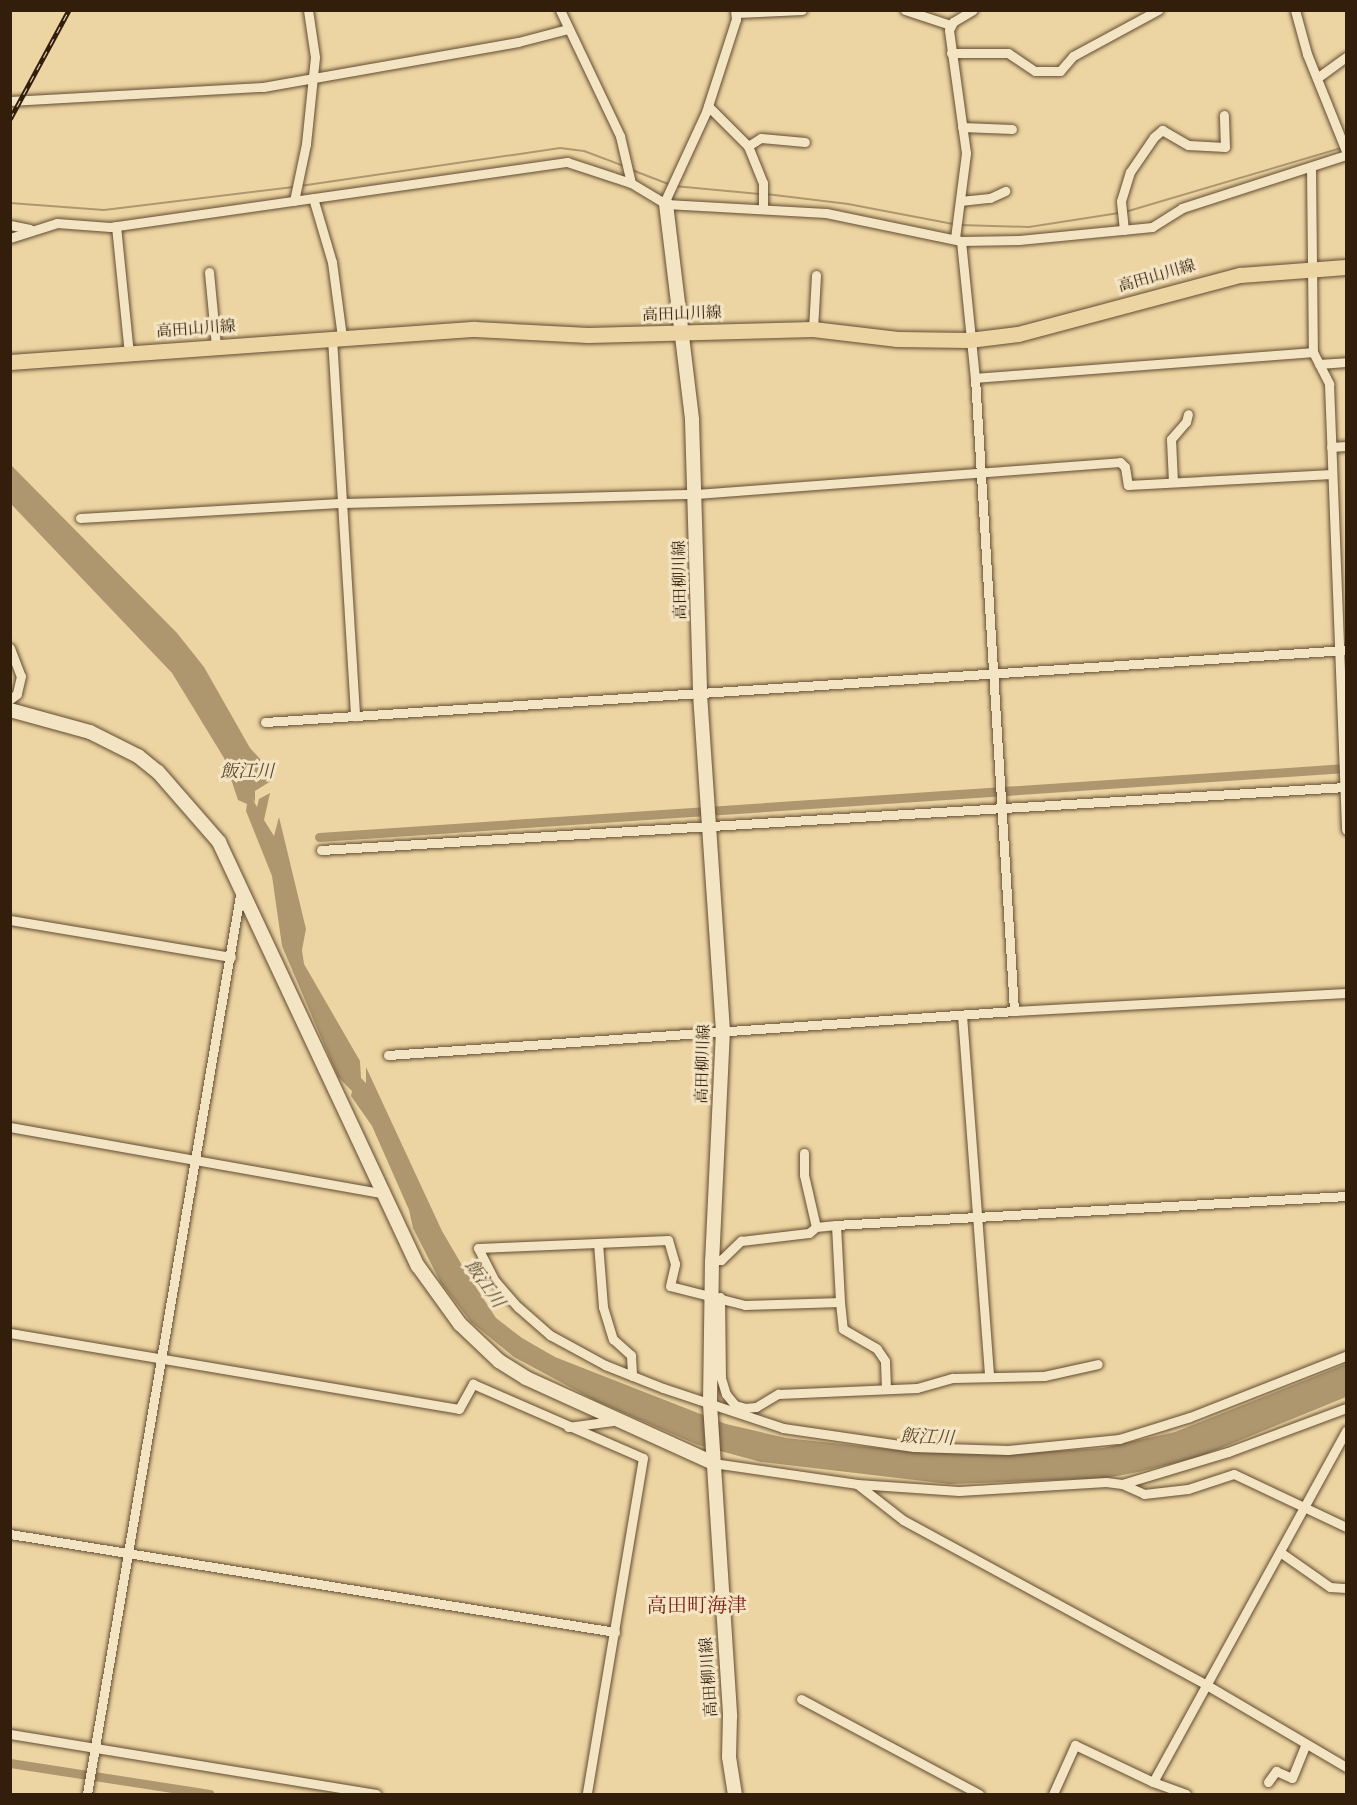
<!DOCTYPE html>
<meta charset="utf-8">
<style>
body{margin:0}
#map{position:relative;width:1357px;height:1805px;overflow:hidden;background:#edd5a3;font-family:"Old Standard TT","Noto Serif JP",serif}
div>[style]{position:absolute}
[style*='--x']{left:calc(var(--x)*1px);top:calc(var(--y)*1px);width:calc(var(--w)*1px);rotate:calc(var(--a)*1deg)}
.water>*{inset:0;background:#ae976f}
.stream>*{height:2px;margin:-1px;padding:0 1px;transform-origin:1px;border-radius:1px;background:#ae976f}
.canal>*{height:9px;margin:-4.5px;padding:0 4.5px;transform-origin:4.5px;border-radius:4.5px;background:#ae976f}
.roads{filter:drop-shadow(0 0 2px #624c31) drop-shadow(0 0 2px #624c31)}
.street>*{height:9px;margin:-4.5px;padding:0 4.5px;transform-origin:4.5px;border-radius:4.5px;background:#f3e4c3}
.secondary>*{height:14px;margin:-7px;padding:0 7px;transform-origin:7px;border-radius:7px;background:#f3e4c3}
.primary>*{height:15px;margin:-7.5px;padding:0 7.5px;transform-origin:7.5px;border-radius:7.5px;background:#edd5a3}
.rail>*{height:4.5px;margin-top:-2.25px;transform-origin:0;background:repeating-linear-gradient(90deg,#f3e4c3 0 7px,#331e0b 0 14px);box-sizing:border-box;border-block:2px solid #331e0b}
span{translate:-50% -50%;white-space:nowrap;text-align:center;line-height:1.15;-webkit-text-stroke:6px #f3e4c3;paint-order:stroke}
.street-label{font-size:16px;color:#331e0b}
.water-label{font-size:18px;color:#5e482e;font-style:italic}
.quarter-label{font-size:20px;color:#7a1f14}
.frame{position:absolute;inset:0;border:12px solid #331e0b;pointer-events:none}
</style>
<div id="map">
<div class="water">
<div style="clip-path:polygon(10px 464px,177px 633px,204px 667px,250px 748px,261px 760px,271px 781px,255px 791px,255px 802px,252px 798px,257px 807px,259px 799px,270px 793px,264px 820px,274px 836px,279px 817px,306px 929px,302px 950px,304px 964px,360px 1061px,361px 1078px,366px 1083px,366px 1067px,442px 1231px,466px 1272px,496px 1318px,522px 1338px,555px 1357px,726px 1424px,786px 1438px,915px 1452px,1010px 1454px,1103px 1448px,1175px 1432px,1346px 1364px,1346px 1397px,1199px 1457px,1138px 1472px,1107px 1478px,949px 1484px,761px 1462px,698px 1445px,596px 1401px,514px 1357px,471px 1322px,441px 1283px,413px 1228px,409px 1210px,372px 1126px,351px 1096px,352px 1091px,338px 1077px,282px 946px,272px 876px,246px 811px,247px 804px,238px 800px,224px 758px,172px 673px,11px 504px)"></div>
</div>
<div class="stream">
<div style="--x:632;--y:170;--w:39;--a:21"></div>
<div style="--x:300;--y:186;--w:263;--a:-8.3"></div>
<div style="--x:560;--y:148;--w:24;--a:7"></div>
<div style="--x:584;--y:151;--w:43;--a:20.6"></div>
<div style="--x:674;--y:186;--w:86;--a:5.3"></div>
<div style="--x:766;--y:194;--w:83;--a:7"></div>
<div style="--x:848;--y:204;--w:107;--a:10.8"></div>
<div style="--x:10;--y:203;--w:94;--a:4.3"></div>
<div style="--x:104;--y:210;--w:191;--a:-6.9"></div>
<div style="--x:1125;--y:212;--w:225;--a:-16.5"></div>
<div style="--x:959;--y:225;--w:70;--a:1.6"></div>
<div style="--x:1029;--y:227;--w:91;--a:-8.8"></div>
</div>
<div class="canal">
<div style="--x:319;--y:837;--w:1029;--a:-3.84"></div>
<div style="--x:10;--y:1763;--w:202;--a:8.8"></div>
</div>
<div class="roads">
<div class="street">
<div style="--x:560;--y:10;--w:140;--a:64.5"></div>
<div style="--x:620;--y:136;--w:48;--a:76.8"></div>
<div style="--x:905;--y:10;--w:47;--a:18.4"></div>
<div style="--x:1295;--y:10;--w:46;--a:74.7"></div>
<div style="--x:1307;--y:54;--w:105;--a:68.1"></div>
<div style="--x:737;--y:13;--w:65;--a:-2.6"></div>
<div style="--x:951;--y:53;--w:57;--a:0"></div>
<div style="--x:1008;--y:53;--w:32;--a:34"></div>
<div style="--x:1035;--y:71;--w:25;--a:0"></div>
<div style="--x:1060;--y:71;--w:20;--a:-49"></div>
<div style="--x:1073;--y:56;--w:97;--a:-28.4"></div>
<div style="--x:1317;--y:78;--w:36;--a:-36"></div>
<div style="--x:10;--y:101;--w:253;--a:-3.2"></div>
<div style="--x:263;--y:87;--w:259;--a:-10"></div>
<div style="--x:518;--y:42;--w:52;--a:-14.6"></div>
<div style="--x:708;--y:106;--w:57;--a:45"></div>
<div style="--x:748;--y:146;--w:40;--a:68"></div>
<div style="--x:763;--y:183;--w:24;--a:90"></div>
<div style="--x:962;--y:127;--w:50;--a:2.3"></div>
<div style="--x:748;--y:146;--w:15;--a:-32"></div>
<div style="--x:761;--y:138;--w:44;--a:5.2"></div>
<div style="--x:1311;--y:168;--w:184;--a:89.4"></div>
<div style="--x:1313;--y:352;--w:36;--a:63"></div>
<div style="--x:1329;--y:384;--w:446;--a:87.8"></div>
<div style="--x:313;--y:198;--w:67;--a:73.5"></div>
<div style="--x:332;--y:262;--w:76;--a:82.4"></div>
<div style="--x:294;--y:201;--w:58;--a:-78.1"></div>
<div style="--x:306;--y:144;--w:87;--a:-84.1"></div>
<div style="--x:315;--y:57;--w:48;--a:-98.5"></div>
<div style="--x:960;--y:201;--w:30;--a:-6"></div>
<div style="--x:990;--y:198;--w:17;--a:-25"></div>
<div style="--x:664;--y:203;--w:100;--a:-65.2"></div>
<div style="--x:706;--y:112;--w:98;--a:-72.1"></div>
<div style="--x:736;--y:19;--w:9;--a:-96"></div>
<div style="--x:10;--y:225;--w:20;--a:11"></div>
<div style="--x:116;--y:226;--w:128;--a:84.2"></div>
<div style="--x:1124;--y:230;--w:29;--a:-96"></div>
<div style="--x:1121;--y:201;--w:30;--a:-73"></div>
<div style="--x:1130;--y:172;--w:42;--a:-55.6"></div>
<div style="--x:1154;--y:137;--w:11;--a:-41"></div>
<div style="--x:1162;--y:130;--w:30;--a:30"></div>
<div style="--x:1188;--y:145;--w:37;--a:3"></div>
<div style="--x:1225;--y:147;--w:32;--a:-92"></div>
<div style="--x:10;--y:238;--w:49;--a:-17.7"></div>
<div style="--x:57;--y:223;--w:53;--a:4.3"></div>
<div style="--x:110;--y:227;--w:462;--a:-8.1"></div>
<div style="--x:567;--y:162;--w:67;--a:18.2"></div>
<div style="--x:631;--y:183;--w:41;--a:31"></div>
<div style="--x:666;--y:204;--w:160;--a:3.2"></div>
<div style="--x:826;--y:213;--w:138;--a:11.7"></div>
<div style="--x:961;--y:241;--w:58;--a:-1"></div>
<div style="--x:1019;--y:240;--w:134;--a:-5.6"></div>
<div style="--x:1152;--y:227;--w:36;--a:-32"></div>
<div style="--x:1182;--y:208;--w:172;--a:-17.9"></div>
<div style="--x:955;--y:238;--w:86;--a:-82.6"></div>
<div style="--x:966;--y:153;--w:124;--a:-97.9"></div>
<div style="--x:949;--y:30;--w:9;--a:-63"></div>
<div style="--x:953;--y:22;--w:23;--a:-31"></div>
<div style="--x:961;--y:241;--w:138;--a:84.2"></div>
<div style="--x:975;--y:378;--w:634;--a:86.47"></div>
<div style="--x:209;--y:272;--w:74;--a:84.6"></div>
<div style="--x:813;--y:329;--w:54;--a:-86.8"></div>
<div style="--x:332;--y:338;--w:379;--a:86.5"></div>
<div style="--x:1319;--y:364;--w:27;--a:-4"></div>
<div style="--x:975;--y:378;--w:339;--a:-4.4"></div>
<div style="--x:1331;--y:447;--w:15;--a:-4"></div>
<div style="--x:1173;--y:482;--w:43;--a:-92.7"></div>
<div style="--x:1171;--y:439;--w:23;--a:-49"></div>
<div style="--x:1186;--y:422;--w:8;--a:-76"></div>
<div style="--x:80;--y:518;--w:264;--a:-3.3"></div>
<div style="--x:344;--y:503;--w:352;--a:-1.5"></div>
<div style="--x:696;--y:494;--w:425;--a:-4.3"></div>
<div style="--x:1120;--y:462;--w:7;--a:45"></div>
<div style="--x:1125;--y:467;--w:18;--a:81"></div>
<div style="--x:1128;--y:485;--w:204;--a:-3.1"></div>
<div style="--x:10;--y:648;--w:30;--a:69"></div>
<div style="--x:21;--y:676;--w:18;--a:103"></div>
<div style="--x:17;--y:694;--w:9;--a:144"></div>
<div style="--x:265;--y:722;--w:1083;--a:-3.81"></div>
<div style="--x:321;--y:850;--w:1027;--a:-3.52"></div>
<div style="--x:10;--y:920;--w:224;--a:9.5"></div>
<div style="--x:962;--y:1015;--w:363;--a:85.7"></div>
<div style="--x:388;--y:1055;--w:628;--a:-4.02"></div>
<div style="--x:1014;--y:1011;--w:332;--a:-3.1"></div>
<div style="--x:10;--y:1127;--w:378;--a:10.1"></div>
<div style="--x:804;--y:1153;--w:22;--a:90"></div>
<div style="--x:804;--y:1175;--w:53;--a:77"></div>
<div style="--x:1346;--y:1196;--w:511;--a:176.75"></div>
<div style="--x:836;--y:1225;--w:77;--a:87"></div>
<div style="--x:840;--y:1302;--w:95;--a:178.2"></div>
<div style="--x:745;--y:1305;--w:77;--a:-165.8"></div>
<div style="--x:670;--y:1286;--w:23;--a:-77"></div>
<div style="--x:675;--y:1264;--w:25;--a:-106"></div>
<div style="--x:668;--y:1240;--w:190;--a:177.6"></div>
<div style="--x:478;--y:1248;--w:37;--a:63"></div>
<div style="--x:495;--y:1281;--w:35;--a:49"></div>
<div style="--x:518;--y:1307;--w:43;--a:41.2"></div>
<div style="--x:550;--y:1335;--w:63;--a:28.6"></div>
<div style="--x:605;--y:1365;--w:62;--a:21.6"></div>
<div style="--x:663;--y:1388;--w:126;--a:18.4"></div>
<div style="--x:783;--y:1428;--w:132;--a:8.3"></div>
<div style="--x:914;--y:1447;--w:94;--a:1.8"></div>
<div style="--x:1008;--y:1450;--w:112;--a:-5.7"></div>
<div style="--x:1119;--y:1439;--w:74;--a:-17.2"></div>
<div style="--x:1190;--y:1417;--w:168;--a:-21.4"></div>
<div style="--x:598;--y:1243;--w:64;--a:85.5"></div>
<div style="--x:603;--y:1307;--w:34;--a:73"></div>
<div style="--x:613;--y:1339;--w:24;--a:42"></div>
<div style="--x:631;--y:1355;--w:21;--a:87"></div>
<div style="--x:712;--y:1260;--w:9;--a:0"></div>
<div style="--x:721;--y:1260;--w:28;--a:-44"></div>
<div style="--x:741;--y:1241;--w:68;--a:-6.7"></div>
<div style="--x:809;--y:1233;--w:9;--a:-41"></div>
<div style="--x:816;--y:1227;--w:20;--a:-6"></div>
<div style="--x:720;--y:1297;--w:81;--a:89.3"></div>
<div style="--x:721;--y:1378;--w:17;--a:73"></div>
<div style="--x:726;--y:1394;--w:14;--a:51"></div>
<div style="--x:735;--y:1405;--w:10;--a:17"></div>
<div style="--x:745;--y:1408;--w:11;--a:-5"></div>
<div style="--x:756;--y:1407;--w:26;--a:-31"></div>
<div style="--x:778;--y:1394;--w:139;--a:-2.5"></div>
<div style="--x:917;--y:1388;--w:37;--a:-16"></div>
<div style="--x:953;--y:1378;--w:91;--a:-1.3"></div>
<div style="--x:1044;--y:1376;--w:55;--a:-12.5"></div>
<div style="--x:840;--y:1302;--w:27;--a:84"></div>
<div style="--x:843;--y:1329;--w:39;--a:30"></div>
<div style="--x:877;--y:1349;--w:14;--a:56"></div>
<div style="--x:885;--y:1361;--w:27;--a:88"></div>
<div style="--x:10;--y:1333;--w:455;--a:9.6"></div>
<div style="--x:459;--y:1409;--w:29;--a:-61"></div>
<div style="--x:473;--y:1384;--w:185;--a:23.5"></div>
<div style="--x:643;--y:1458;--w:341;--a:99.5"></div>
<div style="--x:568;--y:1427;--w:45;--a:-7.6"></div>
<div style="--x:713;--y:1463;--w:146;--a:8.3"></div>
<div style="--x:857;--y:1484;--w:102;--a:3.9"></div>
<div style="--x:959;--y:1491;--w:147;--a:-3.5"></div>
<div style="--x:1106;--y:1482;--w:16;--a:7"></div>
<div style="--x:1122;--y:1484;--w:24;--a:24"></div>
<div style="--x:1144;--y:1494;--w:44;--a:-6.5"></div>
<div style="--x:1188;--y:1489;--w:48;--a:-18.1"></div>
<div style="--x:1234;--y:1474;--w:124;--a:25.3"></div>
<div style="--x:857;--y:1484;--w:58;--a:38"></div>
<div style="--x:903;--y:1520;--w:344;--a:28.5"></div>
<div style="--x:1205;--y:1684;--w:164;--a:30.5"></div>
<div style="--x:1122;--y:1484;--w:111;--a:-16.8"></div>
<div style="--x:1228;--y:1452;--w:126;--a:-20.4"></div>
<div style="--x:10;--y:1534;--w:613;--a:9.2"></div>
<div style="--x:1280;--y:1552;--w:61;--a:35"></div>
<div style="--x:1330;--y:1587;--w:16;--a:4"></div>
<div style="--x:801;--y:1699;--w:202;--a:28.1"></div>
<div style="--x:10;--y:1734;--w:371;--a:9.3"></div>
<div style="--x:1268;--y:1782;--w:14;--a:-54"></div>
<div style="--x:1276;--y:1771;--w:17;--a:24"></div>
<div style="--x:1292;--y:1778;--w:37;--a:-68"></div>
<div style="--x:87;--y:1794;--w:918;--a:-80.34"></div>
<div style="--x:1053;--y:1794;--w:54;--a:-65.8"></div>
<div style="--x:1075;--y:1745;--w:86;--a:25.4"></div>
<div style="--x:1186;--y:1794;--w:35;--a:-160"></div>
<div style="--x:1153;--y:1782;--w:401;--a:-61.2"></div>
</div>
<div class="secondary">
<div style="--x:666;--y:204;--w:218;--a:83.1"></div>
<div style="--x:692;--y:420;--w:274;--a:88.3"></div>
<div style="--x:700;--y:694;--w:337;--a:86.1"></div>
<div style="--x:723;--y:1030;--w:230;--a:92.7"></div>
<div style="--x:712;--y:1260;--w:144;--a:90.8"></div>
<div style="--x:710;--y:1404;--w:313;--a:86.3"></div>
<div style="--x:730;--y:1716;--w:41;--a:91.4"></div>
<div style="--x:729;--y:1757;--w:37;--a:81"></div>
<div style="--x:10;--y:710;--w:83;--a:15.4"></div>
<div style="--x:90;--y:732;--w:54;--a:26.6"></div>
<div style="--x:138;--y:756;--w:26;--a:39"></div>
<div style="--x:158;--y:772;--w:93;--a:48.9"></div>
<div style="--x:219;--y:842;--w:468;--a:64.9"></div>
<div style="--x:418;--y:1266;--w:72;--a:54.1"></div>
<div style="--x:460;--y:1324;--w:54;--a:43.5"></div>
<div style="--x:499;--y:1361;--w:32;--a:32"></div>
<div style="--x:526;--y:1378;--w:205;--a:24.4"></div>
</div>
<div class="primary">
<div style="--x:10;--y:362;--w:466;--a:-4.1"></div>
<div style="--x:475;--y:329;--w:113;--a:3"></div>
<div style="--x:588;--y:335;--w:225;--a:-1.5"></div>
<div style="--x:813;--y:329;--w:85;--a:6.8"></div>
<div style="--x:897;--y:339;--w:72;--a:0.8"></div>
<div style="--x:969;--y:340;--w:49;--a:-7"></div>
<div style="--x:1018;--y:334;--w:230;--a:-14.9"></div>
<div style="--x:1240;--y:275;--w:106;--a:-4.3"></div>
</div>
</div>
<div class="rail">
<div style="--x:10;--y:119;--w:124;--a:-61.6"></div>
</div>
<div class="street-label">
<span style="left:1157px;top:277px;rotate:-16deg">高田山川線</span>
<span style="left:682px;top:315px;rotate:-2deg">高田山川線</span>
<span style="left:196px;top:330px;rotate:-4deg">高田山川線</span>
<span style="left:681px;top:580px;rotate:-91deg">高田柳川線</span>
<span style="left:704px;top:1064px;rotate:-88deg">高田柳川線</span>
<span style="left:710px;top:1677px;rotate:-94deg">高田柳川線</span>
</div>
<div class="water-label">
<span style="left:247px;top:772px">飯江川</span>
<span style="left:484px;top:1284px;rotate:55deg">飯江川</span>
<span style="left:927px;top:1438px;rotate:3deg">飯江川</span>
</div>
<div class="quarter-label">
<span style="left:697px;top:1607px">高田町海津</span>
</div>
<div class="frame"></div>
</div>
